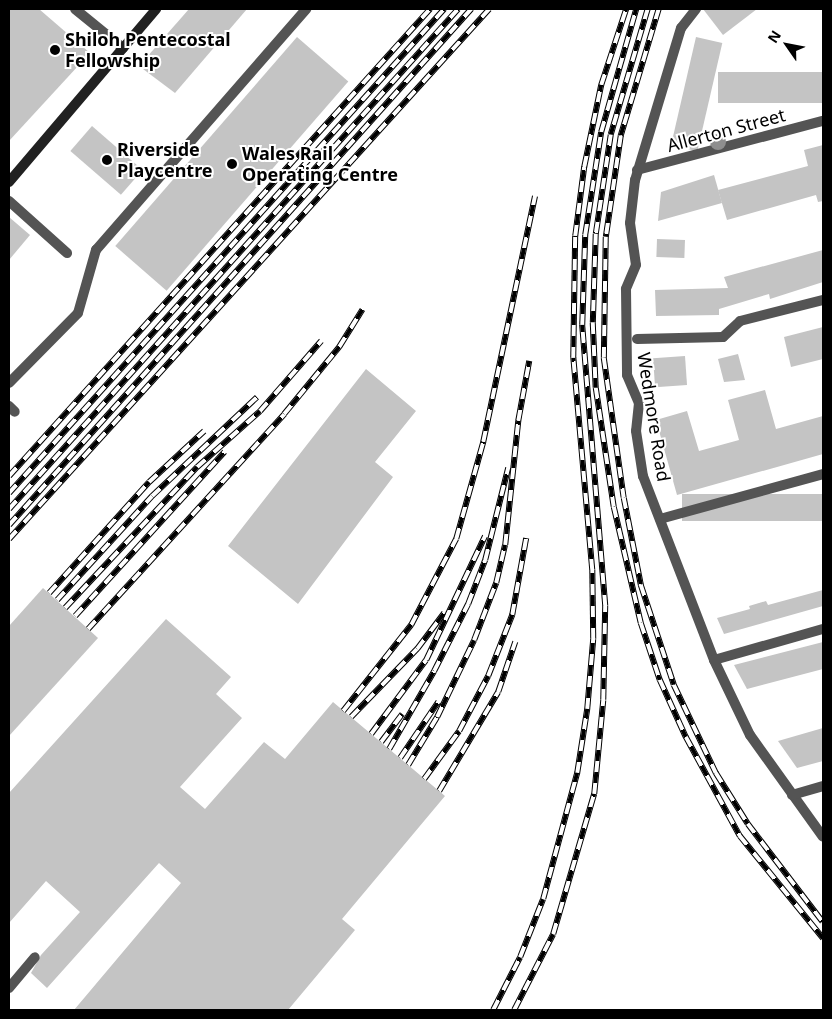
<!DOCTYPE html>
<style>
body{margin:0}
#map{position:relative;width:832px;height:1019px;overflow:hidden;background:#fff;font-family:"Noto Sans",sans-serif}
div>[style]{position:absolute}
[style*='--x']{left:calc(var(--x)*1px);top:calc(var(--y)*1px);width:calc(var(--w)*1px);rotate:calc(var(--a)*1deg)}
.building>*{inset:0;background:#c4c4c4;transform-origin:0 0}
.lane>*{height:10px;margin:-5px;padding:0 5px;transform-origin:5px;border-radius:5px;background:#545454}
.street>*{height:10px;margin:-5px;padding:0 5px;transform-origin:5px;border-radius:5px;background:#545454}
.secondary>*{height:10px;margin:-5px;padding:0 5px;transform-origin:5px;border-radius:5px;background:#212121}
.rail>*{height:5.5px;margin-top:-2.75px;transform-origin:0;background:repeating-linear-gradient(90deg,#fff 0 11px,#000 0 22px);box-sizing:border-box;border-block:1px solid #000}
.trees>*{width:16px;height:16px;margin:-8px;border-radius:50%;background:#8e8e8e}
.dots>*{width:14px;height:14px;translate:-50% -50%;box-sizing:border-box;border:2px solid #fff;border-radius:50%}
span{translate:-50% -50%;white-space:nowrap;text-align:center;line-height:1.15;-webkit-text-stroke:4px #fff;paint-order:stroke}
.poi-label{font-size:18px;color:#000;font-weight:700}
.left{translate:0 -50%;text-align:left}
.street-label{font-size:18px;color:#000}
.frame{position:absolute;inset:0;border:10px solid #000;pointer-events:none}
.north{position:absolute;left:762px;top:20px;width:50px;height:50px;-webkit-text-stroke:4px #fff;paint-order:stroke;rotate:303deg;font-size:14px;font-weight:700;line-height:20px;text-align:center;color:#000}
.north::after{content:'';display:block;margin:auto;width:18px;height:22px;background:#000;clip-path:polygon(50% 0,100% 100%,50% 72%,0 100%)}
</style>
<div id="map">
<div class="building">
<div style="clip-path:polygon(9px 9px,39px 9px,90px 53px,9px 141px)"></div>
<div style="clip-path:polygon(189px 9px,247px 9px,175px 93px,139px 66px)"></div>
<div style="clip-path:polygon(703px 9px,757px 9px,723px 35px)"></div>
<div style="left:297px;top:37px;width:68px;height:277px;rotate:41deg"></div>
<div style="left:696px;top:37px;width:27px;height:111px;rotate:13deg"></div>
<div style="left:823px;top:72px;width:31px;height:105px;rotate:90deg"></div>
<div style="left:92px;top:126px;width:67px;height:33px;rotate:41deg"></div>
<div style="clip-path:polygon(823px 145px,823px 201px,818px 202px,816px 195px,727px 220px,718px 190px,808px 166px,804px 150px)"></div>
<div style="clip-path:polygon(714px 175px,722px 203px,658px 221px,661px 192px)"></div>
<div style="clip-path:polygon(9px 217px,30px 235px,9px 260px)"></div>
<div style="left:657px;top:239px;width:28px;height:18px;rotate:2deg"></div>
<div style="clip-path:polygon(823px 250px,823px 282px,770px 299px,769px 294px,719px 309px,719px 315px,656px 316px,655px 290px,728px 288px,724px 277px)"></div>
<div style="clip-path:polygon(823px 327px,823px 359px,791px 367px,784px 337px)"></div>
<div style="clip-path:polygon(738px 354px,745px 380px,724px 382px,718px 359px)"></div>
<div style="left:685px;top:356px;width:29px;height:32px;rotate:86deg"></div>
<div style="clip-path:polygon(366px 369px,416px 411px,375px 462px,393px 477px,298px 604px,228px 546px)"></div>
<div style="clip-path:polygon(765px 390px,776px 429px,823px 416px,823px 454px,677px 495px,656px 420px,687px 411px,699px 451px,739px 440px,728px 400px)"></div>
<div style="left:823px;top:494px;width:27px;height:141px;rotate:90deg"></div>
<div style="clip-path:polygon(43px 588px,98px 638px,9px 736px,9px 626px)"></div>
<div style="clip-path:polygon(823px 590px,823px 606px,724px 634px,717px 618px,750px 609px,749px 606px,766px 601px,768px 605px)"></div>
<div style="clip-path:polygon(166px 619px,231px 677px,216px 694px,242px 718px,180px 787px,205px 809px,264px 742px,285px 759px,333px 702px,445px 796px,342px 919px,355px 930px,288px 1010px,74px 1010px,181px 883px,159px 863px,47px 988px,31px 973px,41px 955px,80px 912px,46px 881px,9px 923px,9px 793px)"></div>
<div style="clip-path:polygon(823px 642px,823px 669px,747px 689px,734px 665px)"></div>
<div style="clip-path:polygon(823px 728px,823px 761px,797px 768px,778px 741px)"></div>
</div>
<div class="lane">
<div style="--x:9;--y:201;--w:78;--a:41.9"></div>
<div style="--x:9;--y:383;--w:98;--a:-45.4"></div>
<div style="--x:78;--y:313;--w:66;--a:-74.1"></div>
<div style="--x:96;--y:250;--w:320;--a:-48.9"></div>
<div style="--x:9;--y:988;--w:40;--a:-50"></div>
</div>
<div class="street">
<div style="--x:75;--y:9;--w:62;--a:39.1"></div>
<div style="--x:696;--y:9;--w:24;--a:128"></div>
<div style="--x:681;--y:28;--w:159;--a:106.8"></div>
<div style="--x:635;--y:180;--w:43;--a:96.6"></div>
<div style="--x:630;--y:223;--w:42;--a:81.9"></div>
<div style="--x:636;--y:265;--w:26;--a:113"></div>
<div style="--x:626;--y:289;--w:86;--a:89.3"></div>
<div style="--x:627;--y:375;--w:30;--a:67"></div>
<div style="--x:639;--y:403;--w:28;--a:96"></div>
<div style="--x:636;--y:431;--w:46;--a:81.2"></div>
<div style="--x:643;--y:476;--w:197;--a:68.9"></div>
<div style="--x:714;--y:660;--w:83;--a:64.4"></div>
<div style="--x:750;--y:735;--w:125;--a:54.4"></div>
<div style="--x:637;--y:170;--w:192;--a:-14.8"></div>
<div style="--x:637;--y:339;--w:86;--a:-1.3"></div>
<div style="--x:723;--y:337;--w:23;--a:-43"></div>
<div style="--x:740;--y:321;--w:86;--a:-14.2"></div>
<div style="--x:9;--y:406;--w:8;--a:45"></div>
<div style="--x:660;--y:519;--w:169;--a:-15.4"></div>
<div style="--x:714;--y:660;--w:113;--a:-15.9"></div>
<div style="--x:792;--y:795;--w:32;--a:-16"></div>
</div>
<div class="secondary">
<div style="--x:9;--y:182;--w:227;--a:-49.6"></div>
</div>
<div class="rail">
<div style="--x:648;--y:9;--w:131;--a:106.4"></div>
<div style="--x:611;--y:135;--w:100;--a:98.6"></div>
<div style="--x:596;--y:234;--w:89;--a:91.9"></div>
<div style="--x:593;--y:323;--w:65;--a:87.4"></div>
<div style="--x:596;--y:388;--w:120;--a:81.4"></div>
<div style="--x:614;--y:507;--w:119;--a:76.9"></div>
<div style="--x:641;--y:623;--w:60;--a:71.6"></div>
<div style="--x:660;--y:680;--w:63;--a:65.5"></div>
<div style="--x:686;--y:737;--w:113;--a:61.4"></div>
<div style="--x:740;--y:836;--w:132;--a:50.9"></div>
<div style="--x:659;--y:9;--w:133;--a:106.7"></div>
<div style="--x:621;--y:136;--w:102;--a:98.4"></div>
<div style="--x:606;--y:237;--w:121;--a:90.9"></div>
<div style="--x:604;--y:358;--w:141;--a:81.9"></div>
<div style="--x:624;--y:498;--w:89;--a:78.9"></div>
<div style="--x:641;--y:585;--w:105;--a:71.7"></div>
<div style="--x:674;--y:685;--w:98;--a:64.5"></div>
<div style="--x:716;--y:773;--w:60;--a:57.9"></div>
<div style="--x:748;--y:824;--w:123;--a:52.6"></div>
<div style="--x:9;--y:476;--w:629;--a:-47.97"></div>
<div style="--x:9;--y:493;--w:651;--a:-48.05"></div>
<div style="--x:9;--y:509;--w:672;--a:-48.08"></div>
<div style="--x:9;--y:525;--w:693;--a:-48.16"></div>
<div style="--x:9;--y:539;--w:715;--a:-47.83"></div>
<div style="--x:49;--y:593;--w:149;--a:-48"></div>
<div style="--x:149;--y:482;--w:75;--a:-42.8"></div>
<div style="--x:57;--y:600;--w:141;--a:-47.6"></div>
<div style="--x:152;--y:496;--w:144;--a:-43.3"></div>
<div style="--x:65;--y:608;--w:193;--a:-46.9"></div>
<div style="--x:197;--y:467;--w:84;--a:-41.6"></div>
<div style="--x:260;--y:411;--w:93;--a:-48.9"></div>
<div style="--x:75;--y:616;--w:222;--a:-47.7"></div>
<div style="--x:88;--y:629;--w:291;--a:-47.6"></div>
<div style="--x:284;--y:414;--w:87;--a:-50.6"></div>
<div style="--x:339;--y:347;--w:44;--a:-58.1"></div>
<div style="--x:343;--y:711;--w:110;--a:-51.7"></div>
<div style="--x:411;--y:625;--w:97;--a:-62.4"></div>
<div style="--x:456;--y:539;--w:101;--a:-74.4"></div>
<div style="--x:483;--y:442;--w:251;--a:-78.1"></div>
<div style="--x:351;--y:717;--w:95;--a:-45.9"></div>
<div style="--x:417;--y:649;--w:45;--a:-53.1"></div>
<div style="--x:371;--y:734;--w:92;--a:-53.4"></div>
<div style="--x:426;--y:660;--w:137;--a:-64.6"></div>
<div style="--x:381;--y:742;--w:35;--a:-53"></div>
<div style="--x:389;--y:749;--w:90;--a:-60"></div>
<div style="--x:434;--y:671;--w:75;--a:-63.1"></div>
<div style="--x:468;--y:604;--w:47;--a:-68.9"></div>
<div style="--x:485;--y:560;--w:95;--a:-76"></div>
<div style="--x:400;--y:758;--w:68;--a:-55.8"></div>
<div style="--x:408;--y:765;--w:56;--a:-58.9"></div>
<div style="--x:437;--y:717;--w:85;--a:-64.3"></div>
<div style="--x:474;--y:640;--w:61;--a:-68.9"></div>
<div style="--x:496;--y:583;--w:39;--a:-77"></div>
<div style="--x:505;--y:545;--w:125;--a:-84"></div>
<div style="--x:518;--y:421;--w:61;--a:-79.6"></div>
<div style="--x:424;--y:779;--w:59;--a:-53.9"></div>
<div style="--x:459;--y:731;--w:62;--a:-62.2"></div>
<div style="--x:488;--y:676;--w:66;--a:-68.5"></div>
<div style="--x:512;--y:615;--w:78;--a:-79.7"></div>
<div style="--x:439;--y:791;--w:115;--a:-59.2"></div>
<div style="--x:498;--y:692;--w:53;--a:-71.2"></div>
<div style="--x:493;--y:1010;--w:59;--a:-63"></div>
<div style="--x:520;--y:957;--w:62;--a:-68.4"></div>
<div style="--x:543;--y:899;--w:131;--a:-74.9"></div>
<div style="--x:577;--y:773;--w:65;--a:-81.1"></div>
<div style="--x:587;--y:709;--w:70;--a:-85.1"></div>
<div style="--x:593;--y:639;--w:69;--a:-90.8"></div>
<div style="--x:592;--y:570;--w:213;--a:-95.1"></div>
<div style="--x:573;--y:358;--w:122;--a:-89.1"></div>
<div style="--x:575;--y:236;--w:70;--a:-82.6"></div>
<div style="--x:584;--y:167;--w:84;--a:-78.3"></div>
<div style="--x:601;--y:85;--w:80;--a:-71.8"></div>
<div style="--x:514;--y:1010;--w:85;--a:-62.8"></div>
<div style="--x:553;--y:934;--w:146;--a:-73.7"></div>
<div style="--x:594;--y:794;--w:94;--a:-84.5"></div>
<div style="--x:603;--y:700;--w:94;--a:-88.8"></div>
<div style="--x:605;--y:606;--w:282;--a:-94.7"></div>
<div style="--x:582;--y:325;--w:90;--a:-88.1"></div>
<div style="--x:585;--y:235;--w:104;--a:-81.2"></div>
<div style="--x:601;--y:132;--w:128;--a:-74.1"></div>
</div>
<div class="trees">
<div style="left:718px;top:142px"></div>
</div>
<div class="dots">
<div style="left:55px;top:50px;background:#000"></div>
<div style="left:107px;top:160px;background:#000"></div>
<div style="left:232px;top:164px;background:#000"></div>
</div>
<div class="poi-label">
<span class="left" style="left:65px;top:50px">Shiloh Pentecostal<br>Fellowship</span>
<span class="left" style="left:117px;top:160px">Riverside<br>Playcentre</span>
<span class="left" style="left:242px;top:164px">Wales Rail<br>Operating Centre</span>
</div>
<div class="street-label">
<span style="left:726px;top:130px;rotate:-15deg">Allerton Street</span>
<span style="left:654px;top:417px;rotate:81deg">Wedmore Road</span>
</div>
<div class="frame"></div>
<div class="north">N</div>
</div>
